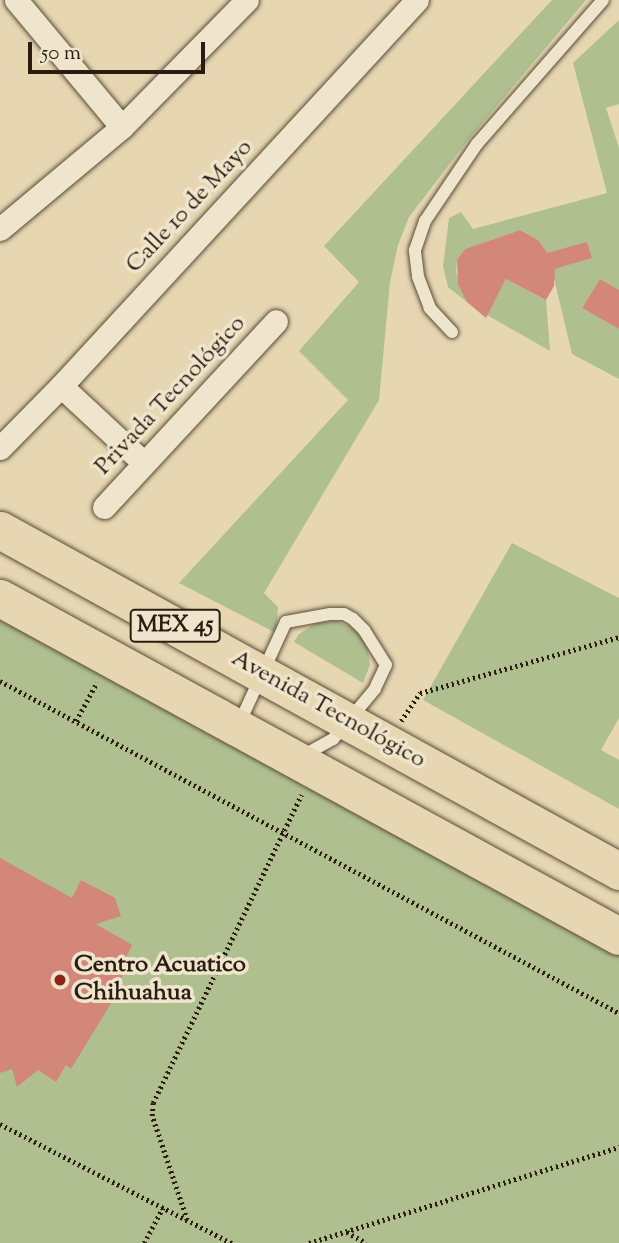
<!DOCTYPE html>
<meta charset="utf-8">
<style>
body{margin:0}
#map{position:relative;width:619px;height:1243px;overflow:hidden;background:#e6d7b2;font-family:"Sorts Mill Goudy",serif}
div>[style]{position:absolute}
[style*='--x']{left:calc(var(--x)*1px);top:calc(var(--y)*1px);width:calc(var(--w)*1px);rotate:calc(var(--a)*1deg)}
.green>*{inset:0;background:#b0bf90}
.building>*{inset:0;background:#d28779}
.path>*{height:4.5px;margin-top:-2.25px;transform-origin:0;background:repeating-linear-gradient(90deg,#2a1d0f 0 2px,transparent 0 5.5px)}
.roads{filter:drop-shadow(0 0 2px #594c38) drop-shadow(0 0 2px #594c38)}
.lane>*{height:12px;margin:-6px;padding:0 6px;transform-origin:6px;border-radius:6px;background:#efe5cd}
.street>*{height:23px;margin:-11.5px;padding:0 11.5px;transform-origin:11.5px;border-radius:11.5px;background:#efe5cd}
.primary>*{height:37px;margin:-18.5px;padding:0 18.5px;transform-origin:18.5px;border-radius:18.5px;background:#e6d7b2}
.dots>*{width:19px;height:19px;translate:-50% -50%;box-sizing:border-box;border:4px solid #efe5cd;border-radius:50%}
span{translate:-50% -50%;white-space:nowrap;text-align:center;line-height:1.15;-webkit-text-stroke:7px #efe5cd;paint-order:stroke}
.shield-label span{padding:2px 5px;background:#efe5cd;border:2px solid;border-radius:5px;-webkit-text-stroke-width:0}
.shield-label{font-size:23px;color:#2a1d0f;font-weight:700}
.street-label{font-size:24px;color:#2a1d0f}
.poi-label{font-size:24px;color:#2a1d0f;font-weight:700}
.left{translate:0 -50%;text-align:left}
.scale{position:absolute;left:28px;top:42px;width:177px;height:32px;box-sizing:border-box;border:4px solid #2a1d0f;border-top:0;padding-left:9px;font-size:21px;line-height:24px;white-space:nowrap;color:#2a1d0f;-webkit-text-stroke:5px #efe5cd;paint-order:stroke}
</style>
<div id="map">
<div class="green">
<div style="clip-path:polygon(552px 0,586px 0,468px 140px,409px 217px,398px 245px,390px 282px,379px 400px,264px 593px,278px 607px,276px 633px,179px 583px,348px 400px,299px 351px,359px 282px,324px 246px)"></div>
<div style="clip-path:polygon(619px 20px,619px 104px,606px 108px,619px 148px,619px 290px,600px 279px,582px 308px,619px 329px,619px 379px,572px 354px,552px 270px,575px 263px,571px 247px,546px 254px,538px 240px,520px 230px,465px 249px,457px 260px,456px 272px,467px 302px,448px 287px,443px 266px,449px 218px,461px 212px,473px 229px,607px 193px,573px 63px)"></div>
<div style="clip-path:polygon(506px 279px,546px 300px,550px 351px,487px 315px)"></div>
<div style="clip-path:polygon(512px 543px,619px 598px,619px 718px,601px 750px,619px 760px,619px 809px,423px 700px)"></div>
<div style="clip-path:polygon(0 597px,619px 935px,619px 1243px,0 1243px)"></div>
<div style="clip-path:polygon(337px 621px,355px 629px,367px 645px,370px 665px,363px 683px,294px 642px,299px 634px,316px 623px)"></div>
</div>
<div class="building">
<div style="clip-path:polygon(520px 230px,538px 240px,547px 253px,587px 242px,592px 258px,555px 269px,554px 286px,546px 300px,506px 279px,486px 318px,467px 302px,458px 284px,457px 260px,465px 249px)"></div>
<div style="clip-path:polygon(600px 279px,619px 290px,619px 329px,582px 308px)"></div>
<div style="clip-path:polygon(0 858px,72px 898px,81px 880px,115px 898px,121px 916px,96px 924px,132px 945px,125px 959px,130px 962px,110px 999px,113px 1000px,71px 1069px,66px 1065px,56px 1082px,38px 1070px,17px 1087px,12px 1069px,0 1073px)"></div>
</div>
<div class="path">
<div style="--x:0;--y:681;--w:702;--a:28.21"></div>
<div style="--x:76;--y:721;--w:44;--a:-61.7"></div>
<div style="--x:401;--y:721;--w:34;--a:-56"></div>
<div style="--x:420;--y:693;--w:207;--a:-15.7"></div>
<div style="--x:0;--y:1124;--w:261;--a:27.2"></div>
<div style="--x:187;--y:1220;--w:110;--a:-108.6"></div>
<div style="--x:152;--y:1116;--w:13;--a:-86"></div>
<div style="--x:153;--y:1103;--w:342;--a:-64.3"></div>
<div style="--x:347;--y:1232;--w:22;--a:30"></div>
<div style="--x:144;--y:1243;--w:40;--a:-62"></div>
<div style="--x:309;--y:1243;--w:325;--a:-17.2"></div>
</div>
<div class="roads">
<div class="lane">
<div style="--x:452;--y:332;--w:33;--a:-133"></div>
<div style="--x:430;--y:308;--w:34;--a:-111"></div>
<div style="--x:418;--y:276;--w:26;--a:-97"></div>
<div style="--x:415;--y:250;--w:31;--a:-71"></div>
<div style="--x:425;--y:221;--w:93;--a:-56"></div>
<div style="--x:477;--y:144;--w:191;--a:-48.8"></div>
<div style="--x:239;--y:724;--w:112;--a:-65.3"></div>
<div style="--x:286;--y:622;--w:45;--a:-10.3"></div>
<div style="--x:330;--y:614;--w:14;--a:0"></div>
<div style="--x:344;--y:614;--w:10;--a:29"></div>
<div style="--x:353;--y:619;--w:16;--a:45"></div>
<div style="--x:364;--y:630;--w:41;--a:57.8"></div>
<div style="--x:386;--y:665;--w:26;--a:115"></div>
<div style="--x:375;--y:689;--w:65;--a:130"></div>
<div style="--x:333;--y:739;--w:37;--a:151"></div>
</div>
<div class="street">
<div style="--x:16;--y:0;--w:165;--a:50.2"></div>
<div style="--x:0;--y:229;--w:159;--a:-39.9"></div>
<div style="--x:122;--y:127;--w:178;--a:-45.5"></div>
<div style="--x:61;--y:386;--w:113;--a:42.9"></div>
<div style="--x:0;--y:448;--w:87;--a:-45.5"></div>
<div style="--x:61;--y:386;--w:525;--a:-47.32"></div>
<div style="--x:104;--y:507;--w:253;--a:-47.2"></div>
</div>
<div class="primary">
<div style="--x:0;--y:530;--w:707;--a:28.85"></div>
<div style="--x:0;--y:598;--w:705;--a:28.64"></div>
</div>
</div>
<div class="dots">
<div style="left:60px;top:980px;background:#8f2418"></div>
</div>
<div class="shield-label">
<span style="left:175px;top:626px">MEX 45</span>
</div>
<div class="street-label">
<span style="left:190px;top:207px;rotate:-47deg">Calle 10 de Mayo</span>
<span style="left:171px;top:396px;rotate:-47deg">Privada Tecnológico</span>
<span style="left:328px;top:710px;rotate:29deg">Avenida Tecnológico</span>
</div>
<div class="poi-label">
<span class="left" style="left:74px;top:980px">Centro Acuatico<br>Chihuahua</span>
</div>
<div class="scale">50 m</div>
</div>
